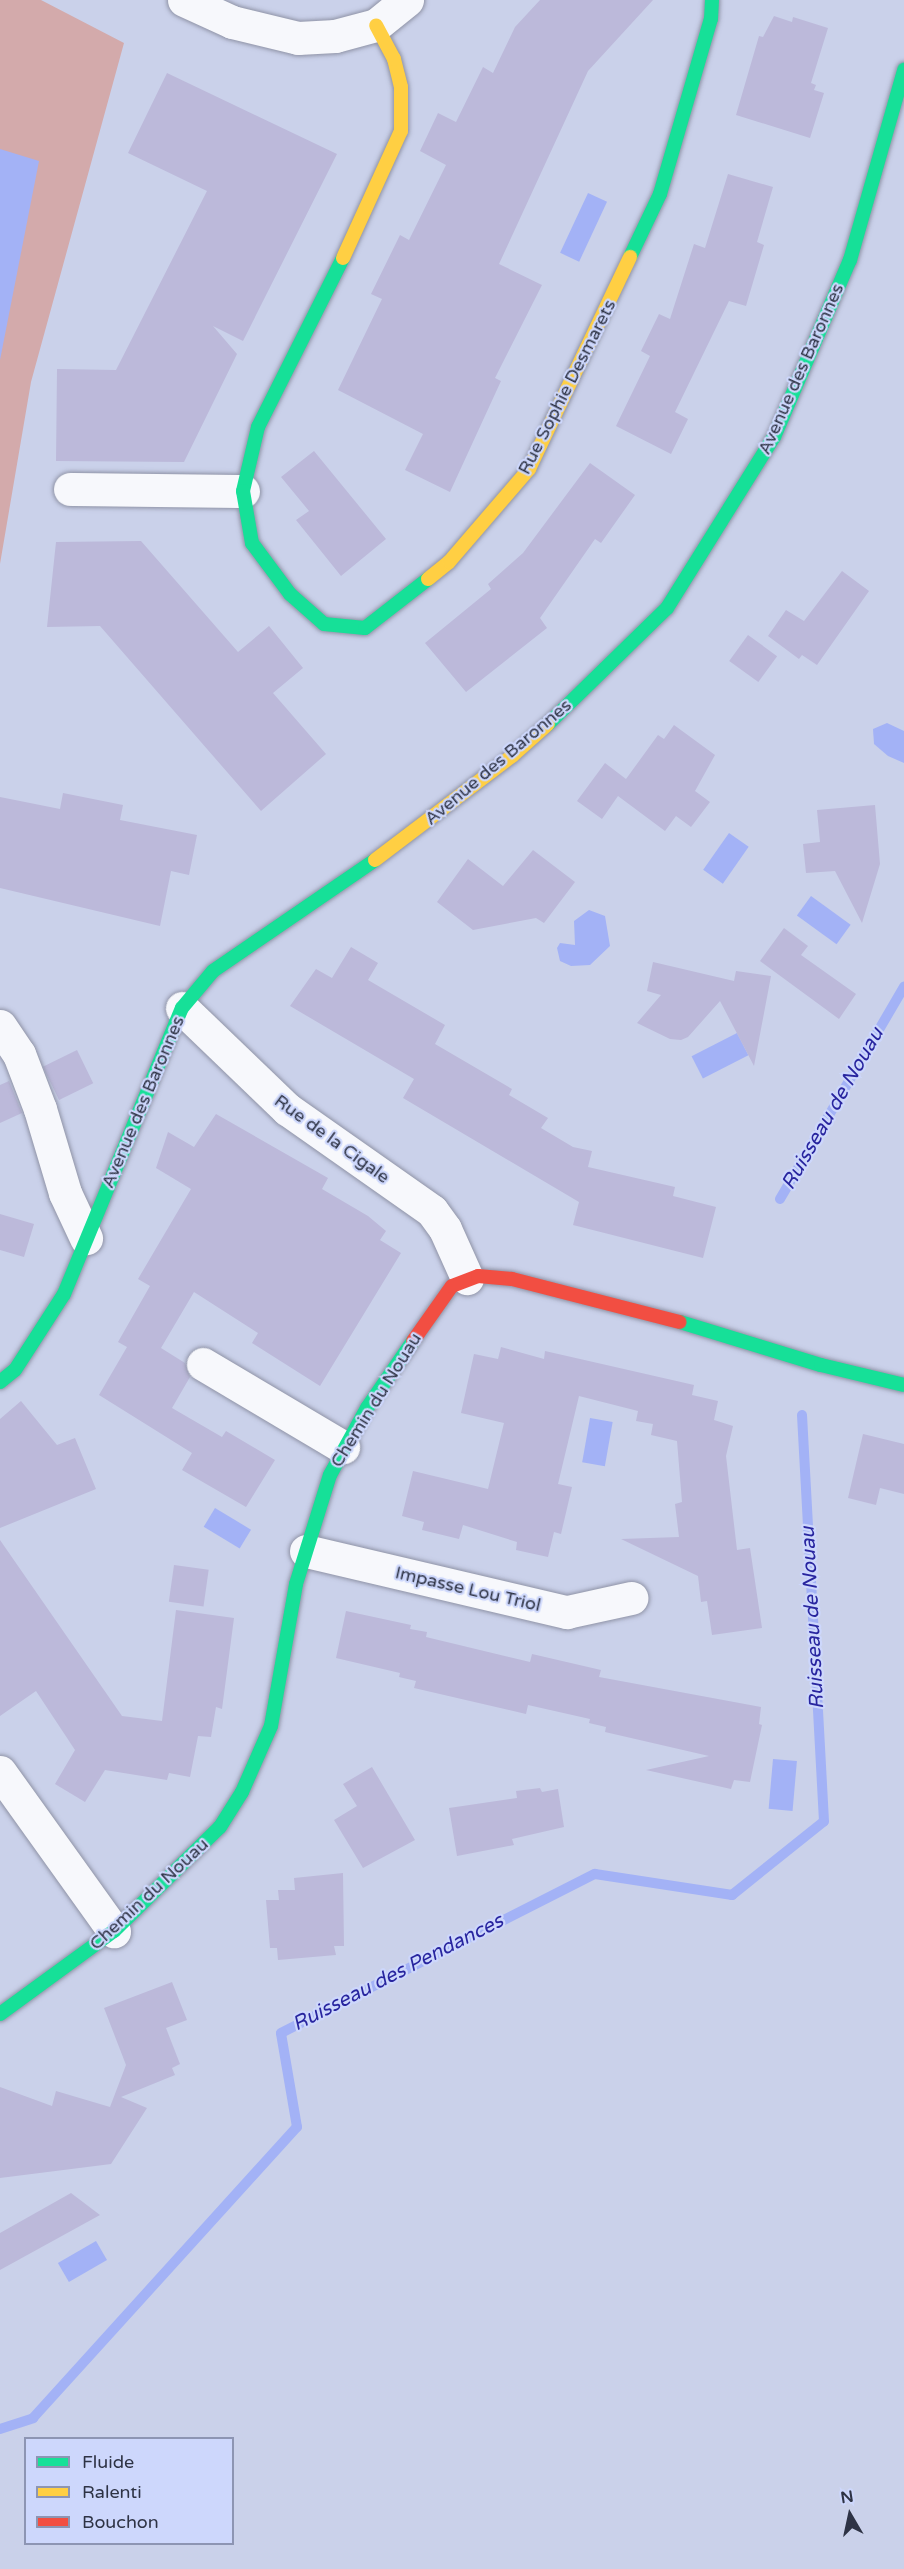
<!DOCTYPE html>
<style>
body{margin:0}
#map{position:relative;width:904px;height:2569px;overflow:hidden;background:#cad1ea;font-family:"Varela Round",sans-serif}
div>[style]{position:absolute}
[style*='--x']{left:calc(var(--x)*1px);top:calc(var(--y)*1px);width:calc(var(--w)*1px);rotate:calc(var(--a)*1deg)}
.green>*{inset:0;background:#d3aaab}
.water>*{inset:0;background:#a3b2f6;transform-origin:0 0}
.stream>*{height:10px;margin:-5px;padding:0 5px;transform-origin:5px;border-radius:5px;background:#a3b2f6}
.building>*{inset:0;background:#bcb9da;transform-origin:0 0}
.roads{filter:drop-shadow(0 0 2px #8f93a6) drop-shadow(0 0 2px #8f93a6)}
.street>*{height:33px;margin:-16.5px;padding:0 16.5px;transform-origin:16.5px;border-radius:16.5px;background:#f7f8fc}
.fast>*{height:14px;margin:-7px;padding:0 7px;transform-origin:7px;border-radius:7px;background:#16e098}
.slow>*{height:14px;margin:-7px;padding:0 7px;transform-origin:7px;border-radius:7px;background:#ffcf43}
.jam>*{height:14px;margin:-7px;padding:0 7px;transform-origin:7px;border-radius:7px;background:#f24e42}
span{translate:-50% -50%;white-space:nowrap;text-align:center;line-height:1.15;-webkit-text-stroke:4.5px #cdd7fc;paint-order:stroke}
.street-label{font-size:18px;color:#2e3345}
.water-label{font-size:20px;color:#28259f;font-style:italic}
.legend{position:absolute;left:24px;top:2437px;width:210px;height:108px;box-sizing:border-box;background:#cdd7fc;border:2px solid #8d95b3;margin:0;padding:8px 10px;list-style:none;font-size:18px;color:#2e3345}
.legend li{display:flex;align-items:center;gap:12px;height:30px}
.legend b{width:30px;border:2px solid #8d95b3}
.north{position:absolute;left:820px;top:2485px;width:60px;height:60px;-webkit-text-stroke:4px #cdd7fc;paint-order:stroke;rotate:351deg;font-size:16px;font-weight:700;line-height:24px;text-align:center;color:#2e3345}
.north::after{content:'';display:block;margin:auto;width:21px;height:27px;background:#2e3345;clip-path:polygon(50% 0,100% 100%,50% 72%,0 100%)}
</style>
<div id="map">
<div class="green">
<div style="clip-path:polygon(0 0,41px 0,124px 43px,31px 382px,0 564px)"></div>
</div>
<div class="water">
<div style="clip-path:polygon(0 149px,39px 161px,0 360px)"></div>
<div style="left:588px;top:193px;width:21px;height:66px;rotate:25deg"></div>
<div style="clip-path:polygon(887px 723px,904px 731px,904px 763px,888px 756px,874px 744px,873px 729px)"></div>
<div style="left:729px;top:833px;width:24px;height:45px;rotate:35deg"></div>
<div style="left:811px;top:896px;width:49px;height:24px;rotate:36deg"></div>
<div style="clip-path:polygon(589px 910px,605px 916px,610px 946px,590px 965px,571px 966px,560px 961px,557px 948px,560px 943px,575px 945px,574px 921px)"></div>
<div style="left:737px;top:1033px;width:25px;height:51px;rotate:63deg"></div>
<div style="left:590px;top:1418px;width:23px;height:45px;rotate:10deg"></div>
<div style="left:215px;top:1508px;width:42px;height:22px;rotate:31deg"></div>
<div style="left:773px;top:1759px;width:24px;height:50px;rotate:5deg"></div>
<div style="left:96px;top:2241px;width:22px;height:44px;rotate:60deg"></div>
</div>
<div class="stream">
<div style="--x:780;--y:1199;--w:246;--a:-59.7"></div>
<div style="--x:802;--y:1415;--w:407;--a:86.9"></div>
<div style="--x:0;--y:2429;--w:35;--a:-18"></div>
<div style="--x:33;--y:2418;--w:393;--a:-47.8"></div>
<div style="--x:297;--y:2127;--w:95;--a:-99.7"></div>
<div style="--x:281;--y:2033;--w:352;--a:-26.9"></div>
<div style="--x:595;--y:1874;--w:139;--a:8.7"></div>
<div style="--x:732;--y:1895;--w:117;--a:-38.7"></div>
</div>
<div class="building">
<div style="clip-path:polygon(540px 0,653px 0,588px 71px,499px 264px,542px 285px,495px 378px,501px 381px,450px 492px,405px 470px,423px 434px,338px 390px,382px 299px,371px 294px,400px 235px,409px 240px,446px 165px,420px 151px,438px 113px,456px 122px,483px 67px,493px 73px,515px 27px)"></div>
<div style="clip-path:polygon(774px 16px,792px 22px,793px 17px,828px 28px,811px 83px,816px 85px,814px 90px,824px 93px,810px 138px,736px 115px,759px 36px,763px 37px)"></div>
<div style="clip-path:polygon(167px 73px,337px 154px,243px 341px,213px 326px,237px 354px,184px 462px,56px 461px,57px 369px,116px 370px,207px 191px,128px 153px)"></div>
<div style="clip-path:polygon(728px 174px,773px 187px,757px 242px,764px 245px,746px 306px,729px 301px,675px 412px,688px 419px,671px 454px,616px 426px,650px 356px,641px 351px,659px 314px,670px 319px,694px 244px,705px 248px)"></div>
<div style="clip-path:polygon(314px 451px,386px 539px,341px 576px,296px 520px,309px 511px,281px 477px)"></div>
<div style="clip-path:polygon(590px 463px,635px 495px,601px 543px,595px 539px,540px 618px,547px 628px,466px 692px,425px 643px,491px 589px,488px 584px,523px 553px)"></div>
<div style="clip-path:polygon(141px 541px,238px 652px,269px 626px,303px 668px,273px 693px,326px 754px,261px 811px,100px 626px,47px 627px,56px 542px)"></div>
<div style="clip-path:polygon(842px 571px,869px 591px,817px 665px,802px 655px,799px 659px,768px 636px,786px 610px,804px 621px)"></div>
<div style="left:748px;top:635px;width:36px;height:32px;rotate:36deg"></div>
<div style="clip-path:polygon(674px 725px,715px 755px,695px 791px,710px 802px,691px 827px,676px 816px,665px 831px,618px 796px,602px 819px,577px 801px,605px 763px,626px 779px,658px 735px,664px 739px)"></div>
<div style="clip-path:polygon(63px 793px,123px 805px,120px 820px,197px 835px,189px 875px,171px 871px,160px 926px,0 888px,0 797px,60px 809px)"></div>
<div style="clip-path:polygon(875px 805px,880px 864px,862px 923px,835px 871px,806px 873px,803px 844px,820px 842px,817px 810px)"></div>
<div style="clip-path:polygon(533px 850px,575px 882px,544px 923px,536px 918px,473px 930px,437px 902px,468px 859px,503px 886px)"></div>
<div style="clip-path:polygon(784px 928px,808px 946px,801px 955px,856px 994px,839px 1019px,760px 961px)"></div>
<div style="clip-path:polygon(351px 947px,378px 963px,368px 980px,445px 1025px,435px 1044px,512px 1089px,509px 1095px,548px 1118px,541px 1128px,573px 1147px,592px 1151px,588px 1167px,675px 1187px,673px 1196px,716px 1207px,703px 1258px,573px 1225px,579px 1202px,403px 1098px,414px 1079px,290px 1006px,316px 969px,332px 978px)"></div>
<div style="clip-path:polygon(653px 962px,734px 981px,736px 971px,771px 976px,754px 1066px,720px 1001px,688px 1037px,681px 1040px,670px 1039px,637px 1023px,661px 995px,647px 991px)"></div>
<div style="left:77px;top:1050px;width:37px;height:38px;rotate:64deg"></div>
<div style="clip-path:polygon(9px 1081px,22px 1113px,0 1123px,0 1085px)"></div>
<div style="clip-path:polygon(216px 1114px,328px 1178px,322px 1189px,368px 1216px,386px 1231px,380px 1240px,401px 1253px,320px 1386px,252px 1343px,258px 1333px,194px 1292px,161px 1348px,185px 1363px,190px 1377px,172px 1408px,222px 1437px,226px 1431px,275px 1460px,246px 1507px,182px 1470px,192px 1453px,99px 1395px,127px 1347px,118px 1342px,150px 1286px,138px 1279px,191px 1189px,156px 1168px,168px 1132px,194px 1147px)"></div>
<div style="clip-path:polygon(0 1214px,34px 1224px,24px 1257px,0 1250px)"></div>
<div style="clip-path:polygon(501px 1347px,544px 1359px,545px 1351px,694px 1385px,692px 1395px,718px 1401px,714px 1420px,733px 1426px,726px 1456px,737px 1550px,750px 1548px,762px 1628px,712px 1635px,707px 1601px,701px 1602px,698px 1576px,621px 1539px,679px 1537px,675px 1504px,682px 1502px,677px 1441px,651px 1435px,653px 1424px,636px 1421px,638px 1411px,579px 1396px,558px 1484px,572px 1487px,561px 1534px,554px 1532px,548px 1557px,516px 1550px,517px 1542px,463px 1525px,459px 1539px,422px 1530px,424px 1522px,402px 1516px,413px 1471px,488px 1489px,504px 1423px,461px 1413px,474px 1354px,498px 1359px)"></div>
<div style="clip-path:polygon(21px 1401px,57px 1445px,75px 1438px,96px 1489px,0 1528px,0 1419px)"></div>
<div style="clip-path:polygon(863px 1434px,904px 1444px,904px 1494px,880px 1488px,876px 1505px,848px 1498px)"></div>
<div style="clip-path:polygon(0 1540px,122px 1716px,162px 1721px,176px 1610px,234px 1618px,222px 1709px,216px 1707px,211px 1737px,198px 1736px,190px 1777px,169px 1773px,167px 1780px,105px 1770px,85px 1802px,55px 1784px,75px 1750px,36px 1691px,0 1716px)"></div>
<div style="left:174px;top:1565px;width:35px;height:37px;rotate:8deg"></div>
<div style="clip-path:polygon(346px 1611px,411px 1625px,410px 1629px,427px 1632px,426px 1637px,530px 1662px,532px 1654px,601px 1670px,599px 1677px,761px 1707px,759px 1724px,762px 1725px,750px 1782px,734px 1780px,731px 1789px,646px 1770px,709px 1756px,605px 1732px,606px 1727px,589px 1723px,590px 1719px,528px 1705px,526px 1714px,414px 1688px,416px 1681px,399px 1677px,400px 1673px,336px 1658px)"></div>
<div style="clip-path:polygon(372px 1767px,415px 1840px,363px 1868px,334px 1820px,357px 1806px,343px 1784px)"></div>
<div style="clip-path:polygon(540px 1788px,542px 1792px,558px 1789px,564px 1827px,512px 1839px,514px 1845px,457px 1856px,449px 1808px,517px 1798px,516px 1791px)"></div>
<div style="clip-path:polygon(343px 1873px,344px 1946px,334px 1946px,336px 1955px,278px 1960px,277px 1948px,270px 1948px,266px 1900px,279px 1900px,278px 1890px,295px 1890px,294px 1878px)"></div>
<div style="clip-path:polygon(172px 1982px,187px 2020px,166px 2028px,180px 2064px,172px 2068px,175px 2075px,121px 2097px,147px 2108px,111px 2164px,0 2178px,0 2087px,52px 2106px,56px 2091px,110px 2107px,126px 2065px,104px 2008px)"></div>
<div style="clip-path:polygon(71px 2193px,100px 2215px,0 2270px,0 2233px)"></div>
</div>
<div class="roads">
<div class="street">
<div style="--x:184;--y:0;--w:53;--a:24.6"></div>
<div style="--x:232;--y:22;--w:68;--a:13.6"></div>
<div style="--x:298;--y:38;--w:37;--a:-3"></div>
<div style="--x:335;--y:36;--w:42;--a:-15"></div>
<div style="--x:376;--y:25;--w:40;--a:-39"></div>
<div style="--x:70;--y:489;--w:173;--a:0.7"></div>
<div style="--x:182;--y:1008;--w:146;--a:43.9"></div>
<div style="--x:287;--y:1109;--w:177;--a:35.1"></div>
<div style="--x:432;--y:1211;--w:22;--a:54"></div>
<div style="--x:445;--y:1229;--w:54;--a:65.8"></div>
<div style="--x:0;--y:1026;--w:34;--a:56"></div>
<div style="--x:19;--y:1054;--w:59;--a:69.1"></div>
<div style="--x:40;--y:1109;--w:88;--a:73.4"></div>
<div style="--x:65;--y:1193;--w:50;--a:65"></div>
<div style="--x:203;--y:1364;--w:163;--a:30.7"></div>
<div style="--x:306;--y:1551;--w:268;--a:13.2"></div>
<div style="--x:567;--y:1612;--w:66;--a:-12.3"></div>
<div style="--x:0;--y:1772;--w:196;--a:54.4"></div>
</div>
<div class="fast">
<div style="--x:630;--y:257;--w:70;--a:-64.5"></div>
<div style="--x:660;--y:194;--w:182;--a:-73.8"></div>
<div style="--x:711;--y:19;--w:19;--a:-87"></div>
<div style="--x:343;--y:258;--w:189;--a:116.7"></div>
<div style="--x:258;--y:427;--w:66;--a:103.2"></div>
<div style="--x:243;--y:491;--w:53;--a:80.2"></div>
<div style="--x:252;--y:543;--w:64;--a:53.3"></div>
<div style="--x:290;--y:594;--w:45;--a:41.4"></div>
<div style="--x:324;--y:624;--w:41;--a:5.6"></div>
<div style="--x:365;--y:628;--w:80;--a:-37.9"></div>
<div style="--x:548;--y:724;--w:166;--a:-44.3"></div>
<div style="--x:667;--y:608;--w:202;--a:-58"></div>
<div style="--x:774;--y:437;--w:193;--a:-66.8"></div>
<div style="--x:850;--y:260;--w:198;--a:-74.1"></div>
<div style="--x:680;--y:1322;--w:147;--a:17"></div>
<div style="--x:821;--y:1365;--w:85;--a:13.5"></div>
<div style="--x:0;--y:1382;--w:19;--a:-39"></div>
<div style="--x:15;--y:1370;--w:90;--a:-57.2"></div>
<div style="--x:64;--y:1294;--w:309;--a:-67.6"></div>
<div style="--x:182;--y:1008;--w:48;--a:-50"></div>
<div style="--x:213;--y:971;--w:196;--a:-34.4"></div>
<div style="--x:0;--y:2014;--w:141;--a:-36.1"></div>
<div style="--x:114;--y:1931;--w:148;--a:-44.5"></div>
<div style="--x:220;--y:1827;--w:41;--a:-57.8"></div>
<div style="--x:242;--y:1792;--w:72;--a:-66.3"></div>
<div style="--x:271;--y:1726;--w:144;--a:-80"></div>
<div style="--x:296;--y:1584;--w:114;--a:-72.7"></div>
<div style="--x:330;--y:1475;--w:77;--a:-61.1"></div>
<div style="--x:367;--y:1408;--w:81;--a:-55.5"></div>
</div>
<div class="slow">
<div style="--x:343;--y:258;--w:140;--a:-65.5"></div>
<div style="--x:401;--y:131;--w:44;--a:-90"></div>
<div style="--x:401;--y:87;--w:29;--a:-104"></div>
<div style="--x:394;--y:59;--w:38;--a:-118"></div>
<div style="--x:428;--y:579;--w:27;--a:-39"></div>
<div style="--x:449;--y:562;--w:123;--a:-49.3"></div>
<div style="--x:529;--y:469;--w:235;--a:-64.5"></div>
<div style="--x:375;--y:860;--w:172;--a:-37.2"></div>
<div style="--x:512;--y:756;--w:48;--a:-41.6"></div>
</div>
<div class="jam">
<div style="--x:413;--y:1341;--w:67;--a:-54.7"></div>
<div style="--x:452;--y:1286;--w:28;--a:-21"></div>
<div style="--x:478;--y:1276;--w:34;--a:5"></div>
<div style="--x:512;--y:1279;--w:173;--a:14.4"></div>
</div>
</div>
<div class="street-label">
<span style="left:801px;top:369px;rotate:-66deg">Avenue des Baronnes</span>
<span style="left:567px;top:387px;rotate:-63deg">Rue Sophie Desmarets</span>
<span style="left:498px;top:762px;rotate:-40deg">Avenue des Baronnes</span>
<span style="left:143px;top:1102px;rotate:-67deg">Avenue des Baronnes</span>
<span style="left:332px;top:1139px;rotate:36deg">Rue de la Cigale</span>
<span style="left:376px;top:1400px;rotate:-58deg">Chemin du Nouau</span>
<span style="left:468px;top:1589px;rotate:13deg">Impasse Lou Triol</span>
<span style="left:149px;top:1894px;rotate:-43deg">Chemin du Nouau</span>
</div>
<div class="water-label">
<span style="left:833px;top:1109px;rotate:-60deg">Ruisseau de Nouau</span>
<span style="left:813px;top:1618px;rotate:-93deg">Ruisseau de Nouau</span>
<span style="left:398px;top:1973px;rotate:-27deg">Ruisseau des Pendances</span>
</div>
<ul class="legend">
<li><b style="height:8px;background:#16e098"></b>Fluide</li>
<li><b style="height:8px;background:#ffcf43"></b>Ralenti</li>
<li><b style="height:8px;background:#f24e42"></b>Bouchon</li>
</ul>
<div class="north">N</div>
</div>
